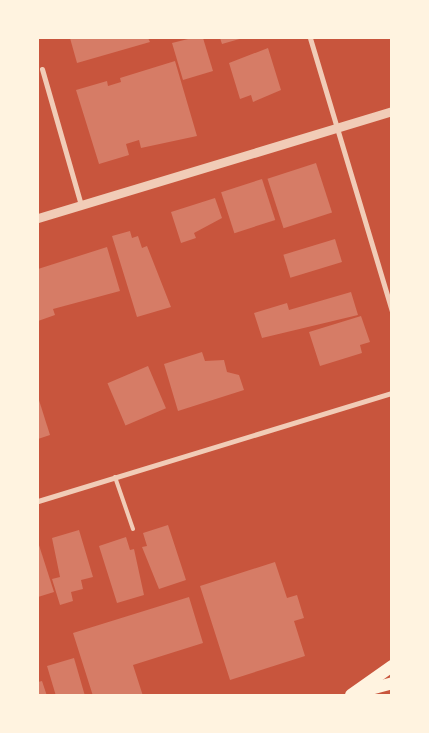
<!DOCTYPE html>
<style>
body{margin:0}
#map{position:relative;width:429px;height:733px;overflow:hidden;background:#c8553d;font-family:Inter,sans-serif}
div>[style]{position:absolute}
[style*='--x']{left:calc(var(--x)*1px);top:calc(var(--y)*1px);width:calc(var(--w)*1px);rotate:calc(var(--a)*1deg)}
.building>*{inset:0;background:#d67c66;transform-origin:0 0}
.service>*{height:4px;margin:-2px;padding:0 2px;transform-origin:2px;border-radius:2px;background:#f1ccb7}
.minor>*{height:5px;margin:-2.5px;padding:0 2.5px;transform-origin:2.5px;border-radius:2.5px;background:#f1ccb7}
.tertiary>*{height:9px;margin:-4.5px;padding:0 4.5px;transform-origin:4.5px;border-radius:4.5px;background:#f1ccb7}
.primary>*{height:12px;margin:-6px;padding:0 6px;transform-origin:6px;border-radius:6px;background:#fff3e0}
span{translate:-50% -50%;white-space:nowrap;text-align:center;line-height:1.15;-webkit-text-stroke:4.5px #fff3e0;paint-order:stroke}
.frame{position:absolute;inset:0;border:39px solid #fff3e0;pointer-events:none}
</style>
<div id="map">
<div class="building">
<div style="clip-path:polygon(70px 38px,148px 38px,150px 42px,77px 63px)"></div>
<div style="clip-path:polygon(192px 38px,203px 38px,213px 71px,183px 80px,172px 43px)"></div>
<div style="clip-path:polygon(220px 38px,243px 38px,222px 44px)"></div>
<div style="clip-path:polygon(268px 48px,281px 90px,253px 102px,251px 95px,240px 99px,229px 63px)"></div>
<div style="clip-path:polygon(175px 61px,197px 136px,141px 148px,139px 140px,126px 144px,129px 155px,99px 164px,76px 90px,107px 81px,108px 86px,121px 82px,120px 78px)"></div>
<div style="left:316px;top:163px;width:52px;height:51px;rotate:72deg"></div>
<div style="left:262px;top:179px;width:43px;height:43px;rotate:72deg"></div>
<div style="clip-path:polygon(215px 198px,222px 218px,194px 233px,196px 238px,181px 243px,171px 212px)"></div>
<div style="clip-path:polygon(130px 231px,132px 238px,138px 236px,142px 248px,147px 246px,171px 307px,137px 317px,112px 236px)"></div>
<div style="left:335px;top:239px;width:24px;height:54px;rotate:73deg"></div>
<div style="clip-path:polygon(107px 247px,120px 291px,53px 309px,55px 315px,38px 321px,38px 269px)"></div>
<div style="clip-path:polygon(351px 292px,358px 315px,262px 338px,254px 313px,287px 303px,289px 310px)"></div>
<div style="clip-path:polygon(361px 316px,370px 342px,360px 345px,362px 353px,320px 366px,309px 332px)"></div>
<div style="clip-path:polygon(202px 352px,205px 361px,224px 360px,227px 372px,239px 375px,244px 390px,178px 411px,164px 364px)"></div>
<div style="left:148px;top:366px;width:46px;height:44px;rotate:67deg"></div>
<div style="clip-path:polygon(38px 397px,50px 435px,38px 439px)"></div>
<div style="clip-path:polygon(168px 525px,186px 580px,159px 589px,142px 547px,147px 546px,143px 533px)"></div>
<div style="clip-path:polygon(79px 530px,93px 577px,81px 580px,83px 589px,71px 592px,73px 601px,60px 605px,52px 579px,60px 577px,52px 538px)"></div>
<div style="clip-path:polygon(126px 537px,130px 550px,134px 549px,144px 595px,117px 603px,99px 546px)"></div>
<div style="clip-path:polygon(38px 542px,54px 592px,38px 597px)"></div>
<div style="clip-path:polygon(275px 562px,287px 598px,297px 595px,304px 618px,294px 621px,305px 656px,230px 680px,200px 586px)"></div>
<div style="clip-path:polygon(189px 597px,203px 643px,133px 665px,143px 696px,93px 696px,73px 633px)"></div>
<div style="clip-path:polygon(74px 658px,85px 696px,56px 696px,47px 666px)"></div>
<div style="clip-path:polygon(42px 681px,47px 696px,38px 696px,38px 682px)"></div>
</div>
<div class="service">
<div style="--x:115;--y:477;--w:55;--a:70.9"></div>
</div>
<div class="minor">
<div style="--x:310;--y:38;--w:285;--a:73.3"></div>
<div style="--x:42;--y:69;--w:141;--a:74"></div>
<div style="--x:38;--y:501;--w:370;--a:-17"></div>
</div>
<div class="tertiary">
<div style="--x:38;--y:218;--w:370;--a:-16.8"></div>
</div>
<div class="primary">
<div style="--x:363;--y:691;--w:30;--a:-15"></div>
<div style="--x:351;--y:695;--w:50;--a:-35.3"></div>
</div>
<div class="frame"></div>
</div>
